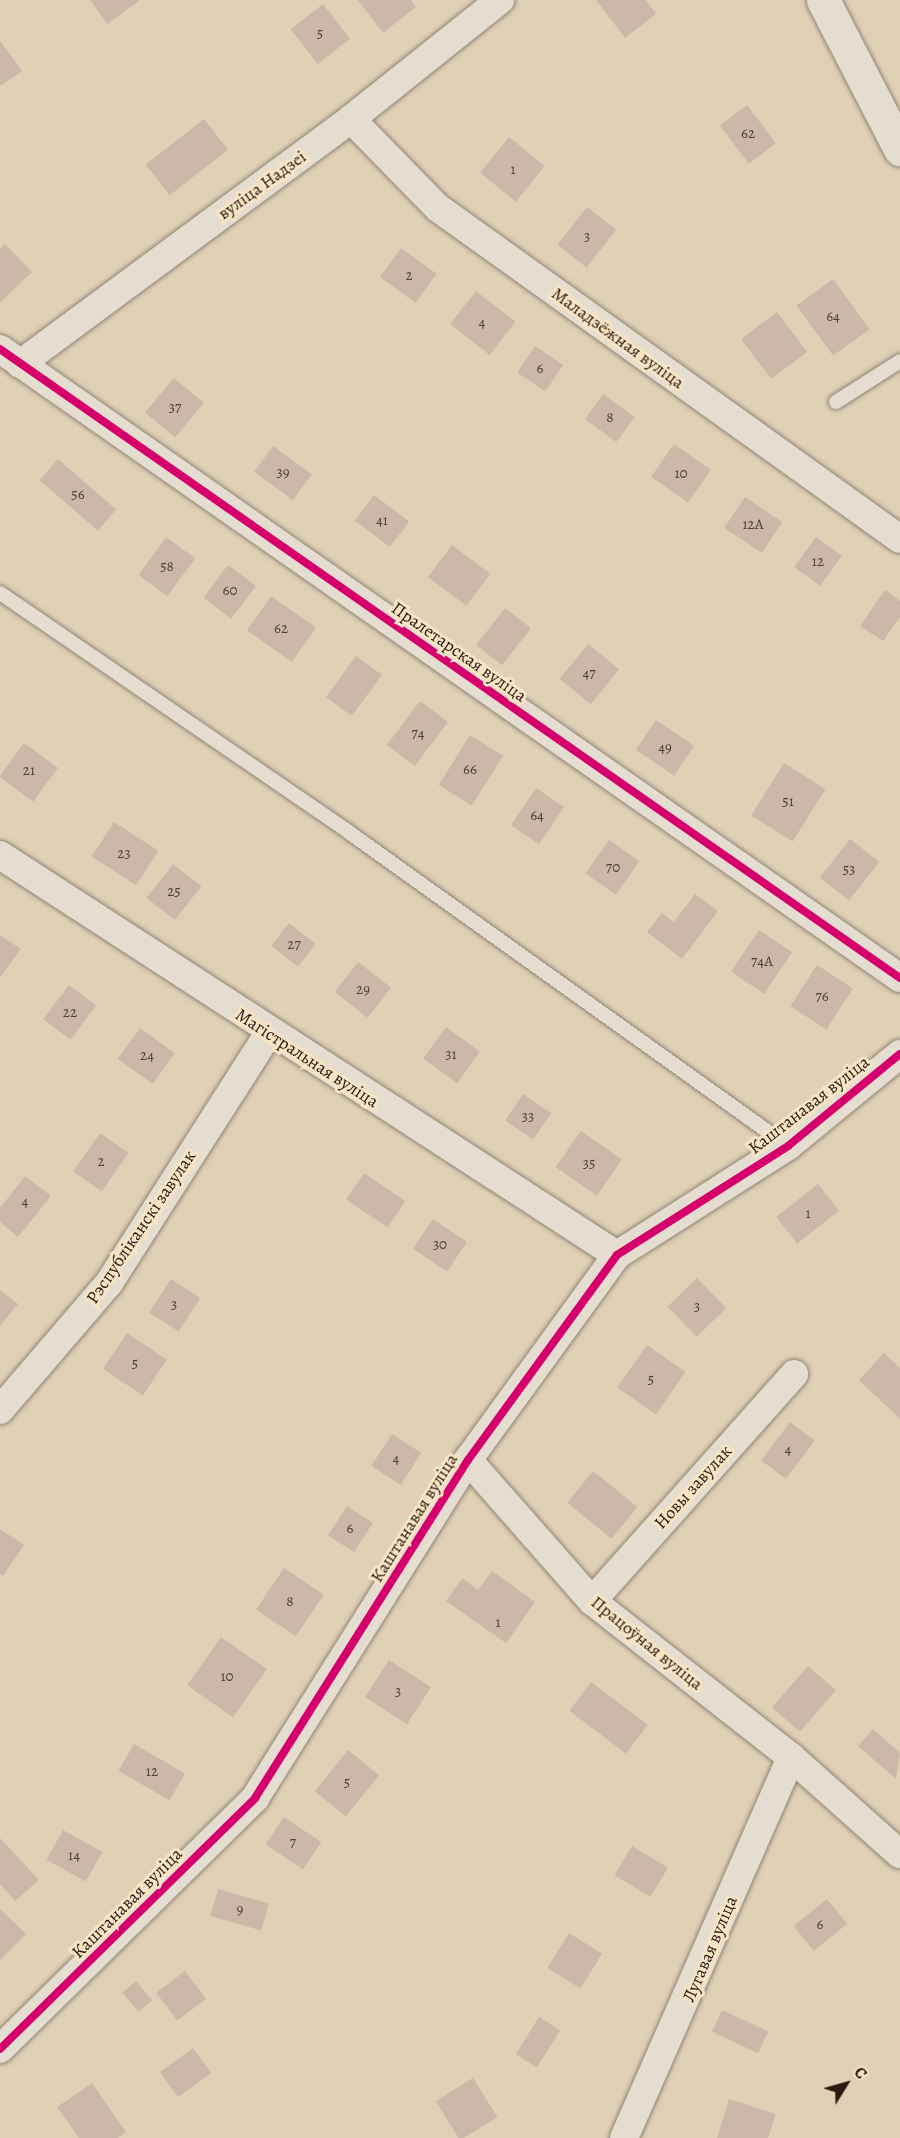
<!DOCTYPE html>
<meta charset="utf-8">
<style>
body{margin:0}
#map{position:relative;width:900px;height:2138px;overflow:hidden;background:#e0d1b6;font-family:Alegreya,serif}
div>[style]{position:absolute}
[style*='--x']{left:calc(var(--x)*1px);top:calc(var(--y)*1px);width:calc(var(--w)*1px);rotate:calc(var(--a)*1deg)}
.building>*{inset:0;background:#cdb7a8;transform-origin:0 0}
.roads{filter:drop-shadow(0 0 2px #908677) drop-shadow(0 0 2px #908677)}
.service>*{height:14px;margin:-7px;padding:0 7px;transform-origin:7px;border-radius:7px;background:#e5ddd0}
.minor>*{height:28px;margin:-14px;padding:0 14px;transform-origin:14px;border-radius:14px;background:#e5ddd0}
.secondary>*{height:33px;margin:-16.5px;padding:0 16.5px;transform-origin:16.5px;border-radius:16.5px;background:#e5ddd0}
.cycleway>*{height:8px;margin:-4px;padding:0 4px;transform-origin:4px;border-radius:4px;background:#d6006c}
span{translate:-50% -50%;white-space:nowrap;text-align:center;line-height:1.15;-webkit-text-stroke:6px #f6e4c4;paint-order:stroke}
.number-label{font-size:15px;color:#524038}
.number-label span{-webkit-text-stroke-width:0}
.street-label{font-size:18px;color:#291912}
.north{position:absolute;left:816px;top:2054px;width:60px;height:60px;-webkit-text-stroke:4px #f6e4c4;paint-order:stroke;rotate:53deg;font-size:16px;font-weight:700;line-height:24px;text-align:center;color:#291912}
.north::after{content:'';display:block;margin:auto;width:21px;height:27px;background:#291912;clip-path:polygon(50% 0,100% 100%,50% 72%,0 100%)}
</style>
<div id="map">
<div class="building">
<div style="clip-path:polygon(90px 0,140px 0,107px 24px)"></div>
<div style="clip-path:polygon(358px 0,411px 0,416px 7px,383px 33px)"></div>
<div style="clip-path:polygon(596px 0,646px 0,656px 14px,625px 38px)"></div>
<div style="left:323px;top:4px;width:44px;height:41px;rotate:52deg"></div>
<div style="clip-path:polygon(0 41px,22px 71px,0 86px)"></div>
<div style="left:747px;top:105px;width:48px;height:34px;rotate:53deg"></div>
<div style="left:204px;top:119px;width:39px;height:74px;rotate:52deg"></div>
<div style="left:509px;top:137px;width:46px;height:46px;rotate:39deg"></div>
<div style="left:587px;top:207px;width:37px;height:48px;rotate:38deg"></div>
<div style="clip-path:polygon(5px 244px,32px 272px,0 303px,0 249px)"></div>
<div style="left:401px;top:248px;width:44px;height:36px;rotate:36deg"></div>
<div style="left:833px;top:279px;width:62px;height:45px;rotate:54deg"></div>
<div style="left:476px;top:291px;width:50px;height:42px;rotate:38deg"></div>
<div style="left:777px;top:312px;width:50px;height:45px;rotate:53deg"></div>
<div style="left:535px;top:346px;width:34px;height:32px;rotate:34deg"></div>
<div style="left:174px;top:378px;width:39px;height:45px;rotate:40deg"></div>
<div style="left:603px;top:394px;width:39px;height:31px;rotate:36deg"></div>
<div style="left:674px;top:444px;width:45px;height:40px;rotate:35deg"></div>
<div style="left:273px;top:446px;width:48px;height:32px;rotate:36deg"></div>
<div style="left:58px;top:459px;width:77px;height:28px;rotate:41deg"></div>
<div style="left:374px;top:495px;width:44px;height:32px;rotate:37deg"></div>
<div style="left:745px;top:497px;width:45px;height:37px;rotate:34deg"></div>
<div style="left:166px;top:537px;width:36px;height:47px;rotate:36deg"></div>
<div style="left:816px;top:537px;width:32px;height:37px;rotate:36deg"></div>
<div style="left:452px;top:545px;width:48px;height:40px;rotate:37deg"></div>
<div style="left:228px;top:565px;width:35px;height:41px;rotate:37deg"></div>
<div style="clip-path:polygon(885px 590px,900px 601px,900px 617px,883px 641px,860px 626px)"></div>
<div style="left:271px;top:596px;width:55px;height:42px;rotate:35deg"></div>
<div style="left:505px;top:608px;width:33px;height:47px;rotate:38deg"></div>
<div style="left:588px;top:644px;width:40px;height:45px;rotate:39deg"></div>
<div style="left:356px;top:656px;width:32px;height:51px;rotate:36deg"></div>
<div style="left:420px;top:701px;width:35px;height:55px;rotate:37deg"></div>
<div style="left:656px;top:720px;width:46px;height:36px;rotate:34deg"></div>
<div style="left:470px;top:735px;width:39px;height:59px;rotate:32deg"></div>
<div style="left:24px;top:743px;width:42px;height:42px;rotate:36deg"></div>
<div style="left:784px;top:763px;width:49px;height:62px;rotate:32deg"></div>
<div style="left:536px;top:788px;width:34px;height:45px;rotate:34deg"></div>
<div style="left:114px;top:822px;width:53px;height:41px;rotate:33deg"></div>
<div style="left:850px;top:839px;width:37px;height:49px;rotate:38deg"></div>
<div style="left:609px;top:840px;width:37px;height:41px;rotate:35deg"></div>
<div style="left:173px;top:864px;width:36px;height:43px;rotate:38deg"></div>
<div style="clip-path:polygon(695px 894px,718px 911px,682px 959px,647px 932px,662px 913px,674px 922px)"></div>
<div style="left:289px;top:923px;width:34px;height:29px;rotate:38deg"></div>
<div style="left:759px;top:930px;width:40px;height:50px;rotate:34deg"></div>
<div style="clip-path:polygon(0 935px,21px 949px,0 978px)"></div>
<div style="left:358px;top:962px;width:42px;height:38px;rotate:38deg"></div>
<div style="left:817px;top:965px;width:43px;height:49px;rotate:33deg"></div>
<div style="left:69px;top:985px;width:34px;height:43px;rotate:37deg"></div>
<div style="left:446px;top:1027px;width:42px;height:39px;rotate:36deg"></div>
<div style="left:140px;top:1028px;width:43px;height:38px;rotate:36deg"></div>
<div style="left:523px;top:1094px;width:34px;height:32px;rotate:34deg"></div>
<div style="left:581px;top:1131px;width:50px;height:44px;rotate:35deg"></div>
<div style="left:100px;top:1133px;width:35px;height:47px;rotate:35deg"></div>
<div style="left:364px;top:1173px;width:50px;height:32px;rotate:34deg"></div>
<div style="clip-path:polygon(25px 1176px,51px 1196px,18px 1237px,0 1222px,0 1208px)"></div>
<div style="left:818px;top:1184px;width:34px;height:53px;rotate:52deg"></div>
<div style="left:433px;top:1219px;width:41px;height:36px;rotate:34deg"></div>
<div style="left:697px;top:1278px;width:42px;height:41px;rotate:46deg"></div>
<div style="left:171px;top:1279px;width:35px;height:40px;rotate:33deg"></div>
<div style="clip-path:polygon(0 1290px,18px 1304px,0 1326px)"></div>
<div style="left:127px;top:1333px;width:48px;height:43px;rotate:34deg"></div>
<div style="left:647px;top:1345px;width:47px;height:52px;rotate:35deg"></div>
<div style="clip-path:polygon(884px 1353px,900px 1368px,900px 1419px,859px 1380px)"></div>
<div style="left:790px;top:1422px;width:31px;height:48px;rotate:37deg"></div>
<div style="left:392px;top:1434px;width:35px;height:38px;rotate:33deg"></div>
<div style="left:593px;top:1471px;width:57px;height:41px;rotate:39deg"></div>
<div style="left:347px;top:1506px;width:31px;height:35px;rotate:33deg"></div>
<div style="clip-path:polygon(0 1529px,24px 1545px,3px 1576px,0 1574px)"></div>
<div style="left:284px;top:1568px;width:48px;height:50px;rotate:34deg"></div>
<div style="clip-path:polygon(492px 1571px,535px 1602px,506px 1643px,446px 1601px,462px 1578px,478px 1590px)"></div>
<div style="left:221px;top:1637px;width:56px;height:59px;rotate:35deg"></div>
<div style="left:389px;top:1660px;width:50px;height:44px;rotate:33deg"></div>
<div style="left:808px;top:1666px;width:37px;height:55px;rotate:41deg"></div>
<div style="left:591px;top:1682px;width:71px;height:36px;rotate:37deg"></div>
<div style="clip-path:polygon(873px 1729px,900px 1753px,896px 1779px,858px 1746px)"></div>
<div style="left:134px;top:1744px;width:59px;height:31px;rotate:30deg"></div>
<div style="left:348px;top:1750px;width:40px;height:53px;rotate:39deg"></div>
<div style="left:284px;top:1817px;width:45px;height:33px;rotate:34deg"></div>
<div style="left:63px;top:1830px;width:45px;height:34px;rotate:29deg"></div>
<div style="clip-path:polygon(0 1838px,39px 1880px,15px 1901px,0 1884px)"></div>
<div style="left:632px;top:1846px;width:42px;height:34px;rotate:31deg"></div>
<div style="left:218px;top:1889px;width:53px;height:28px;rotate:16deg"></div>
<div style="left:827px;top:1899px;width:32px;height:43px;rotate:51deg"></div>
<div style="clip-path:polygon(0 1909px,26px 1934px,0 1960px)"></div>
<div style="left:569px;top:1933px;width:39px;height:41px;rotate:32deg"></div>
<div style="left:185px;top:1971px;width:35px;height:36px;rotate:53deg"></div>
<div style="left:136px;top:1981px;width:25px;height:18px;rotate:50deg"></div>
<div style="left:722px;top:2010px;width:51px;height:24px;rotate:25deg"></div>
<div style="left:539px;top:2017px;width:25px;height:44px;rotate:32deg"></div>
<div style="left:193px;top:2048px;width:31px;height:41px;rotate:54deg"></div>
<div style="left:473px;top:2078px;width:46px;height:44px;rotate:58deg"></div>
<div style="clip-path:polygon(92px 2083px,126px 2132px,118px 2138px,79px 2138px,57px 2107px)"></div>
<div style="clip-path:polygon(729px 2099px,776px 2114px,768px 2138px,717px 2138px)"></div>
</div>
<div class="roads">
<div class="service">
<div style="--x:836;--y:402;--w:76;--a:-32.6"></div>
<div style="--x:0;--y:593;--w:424;--a:34.4"></div>
<div style="--x:350;--y:833;--w:538;--a:35.55"></div>
</div>
<div class="minor">
<div style="--x:351;--y:119;--w:124;--a:45.7"></div>
<div style="--x:438;--y:208;--w:568;--a:35.62"></div>
<div style="--x:0;--y:349;--w:1098;--a:34.95"></div>
<div style="--x:20;--y:364;--w:412;--a:-36.5"></div>
<div style="--x:351;--y:119;--w:191;--a:-38.6"></div>
<div style="--x:0;--y:855;--w:735;--a:32.96"></div>
<div style="--x:0;--y:1410;--w:167;--a:-49.4"></div>
<div style="--x:109;--y:1283;--w:295;--a:-57.4"></div>
<div style="--x:468;--y:1460;--w:188;--a:48.7"></div>
<div style="--x:592;--y:1601;--w:253;--a:38.1"></div>
<div style="--x:791;--y:1757;--w:146;--a:41.7"></div>
<div style="--x:592;--y:1601;--w:304;--a:-48.3"></div>
<div style="--x:0;--y:2049;--w:358;--a:-44.5"></div>
<div style="--x:255;--y:1798;--w:400;--a:-57.8"></div>
<div style="--x:468;--y:1460;--w:253;--a:-54"></div>
<div style="--x:617;--y:1255;--w:203;--a:-32.5"></div>
<div style="--x:788;--y:1146;--w:145;--a:-39.4"></div>
<div style="--x:624;--y:2138;--w:416;--a:-66.3"></div>
</div>
<div class="secondary">
<div style="--x:823;--y:0;--w:168;--a:62.7"></div>
</div>
</div>
<div class="cycleway">
<div style="--x:0;--y:349;--w:1098;--a:34.95"></div>
<div style="--x:0;--y:2049;--w:358;--a:-44.5"></div>
<div style="--x:255;--y:1798;--w:400;--a:-57.8"></div>
<div style="--x:468;--y:1460;--w:253;--a:-54"></div>
<div style="--x:617;--y:1255;--w:203;--a:-32.5"></div>
<div style="--x:788;--y:1146;--w:145;--a:-39.4"></div>
</div>
<div class="number-label">
<span style="left:320px;top:34px">5</span>
<span style="left:748px;top:134px">62</span>
<span style="left:513px;top:170px">1</span>
<span style="left:587px;top:237px">3</span>
<span style="left:409px;top:276px">2</span>
<span style="left:833px;top:317px">64</span>
<span style="left:482px;top:323px">4</span>
<span style="left:540px;top:369px">6</span>
<span style="left:175px;top:408px">37</span>
<span style="left:610px;top:418px">8</span>
<span style="left:283px;top:473px">39</span>
<span style="left:681px;top:474px">10</span>
<span style="left:78px;top:495px">56</span>
<span style="left:382px;top:521px">41</span>
<span style="left:753px;top:525px">12А</span>
<span style="left:818px;top:562px">12</span>
<span style="left:167px;top:567px">58</span>
<span style="left:230px;top:591px">60</span>
<span style="left:281px;top:629px">62</span>
<span style="left:589px;top:674px">47</span>
<span style="left:418px;top:734px">74</span>
<span style="left:665px;top:748px">49</span>
<span style="left:470px;top:770px">66</span>
<span style="left:29px;top:771px">21</span>
<span style="left:788px;top:802px">51</span>
<span style="left:537px;top:816px">64</span>
<span style="left:124px;top:854px">23</span>
<span style="left:613px;top:868px">70</span>
<span style="left:849px;top:870px">53</span>
<span style="left:174px;top:892px">25</span>
<span style="left:294px;top:945px">27</span>
<span style="left:762px;top:962px">74А</span>
<span style="left:363px;top:990px">29</span>
<span style="left:822px;top:997px">76</span>
<span style="left:70px;top:1013px">22</span>
<span style="left:451px;top:1055px">31</span>
<span style="left:147px;top:1056px">24</span>
<span style="left:528px;top:1117px">33</span>
<span style="left:101px;top:1162px">2</span>
<span style="left:589px;top:1164px">35</span>
<span style="left:25px;top:1202px">4</span>
<span style="left:808px;top:1214px">1</span>
<span style="left:440px;top:1245px">30</span>
<span style="left:174px;top:1305px">3</span>
<span style="left:697px;top:1307px">3</span>
<span style="left:135px;top:1364px">5</span>
<span style="left:651px;top:1380px">5</span>
<span style="left:788px;top:1450px">4</span>
<span style="left:396px;top:1459px">4</span>
<span style="left:350px;top:1529px">6</span>
<span style="left:290px;top:1602px">8</span>
<span style="left:498px;top:1623px">1</span>
<span style="left:227px;top:1677px">10</span>
<span style="left:398px;top:1692px">3</span>
<span style="left:152px;top:1772px">12</span>
<span style="left:347px;top:1783px">5</span>
<span style="left:293px;top:1843px">7</span>
<span style="left:74px;top:1856px">14</span>
<span style="left:240px;top:1910px">9</span>
<span style="left:820px;top:1925px">6</span>
</div>
<div class="street-label">
<span style="left:262px;top:185px;rotate:-36deg">вуліца Надзеі</span>
<span style="left:618px;top:338px;rotate:36deg">Маладзёжная вуліца</span>
<span style="left:459px;top:652px;rotate:35deg">Пралетарская вуліца</span>
<span style="left:307px;top:1058px;rotate:33deg">Магістральная вуліца</span>
<span style="left:809px;top:1105px;rotate:-38deg">Каштанавая вуліца</span>
<span style="left:141px;top:1227px;rotate:-56deg">Рэспубліканскі завулак</span>
<span style="left:693px;top:1487px;rotate:-48deg">Новы завулак</span>
<span style="left:414px;top:1518px;rotate:-58deg">Каштанавая вуліца</span>
<span style="left:647px;top:1643px;rotate:39deg">Працоўная вуліца</span>
<span style="left:127px;top:1903px;rotate:-45deg">Каштанавая вуліца</span>
<span style="left:710px;top:1949px;rotate:-67deg">Лугавая вуліца</span>
</div>
<div class="north">С</div>
</div>
